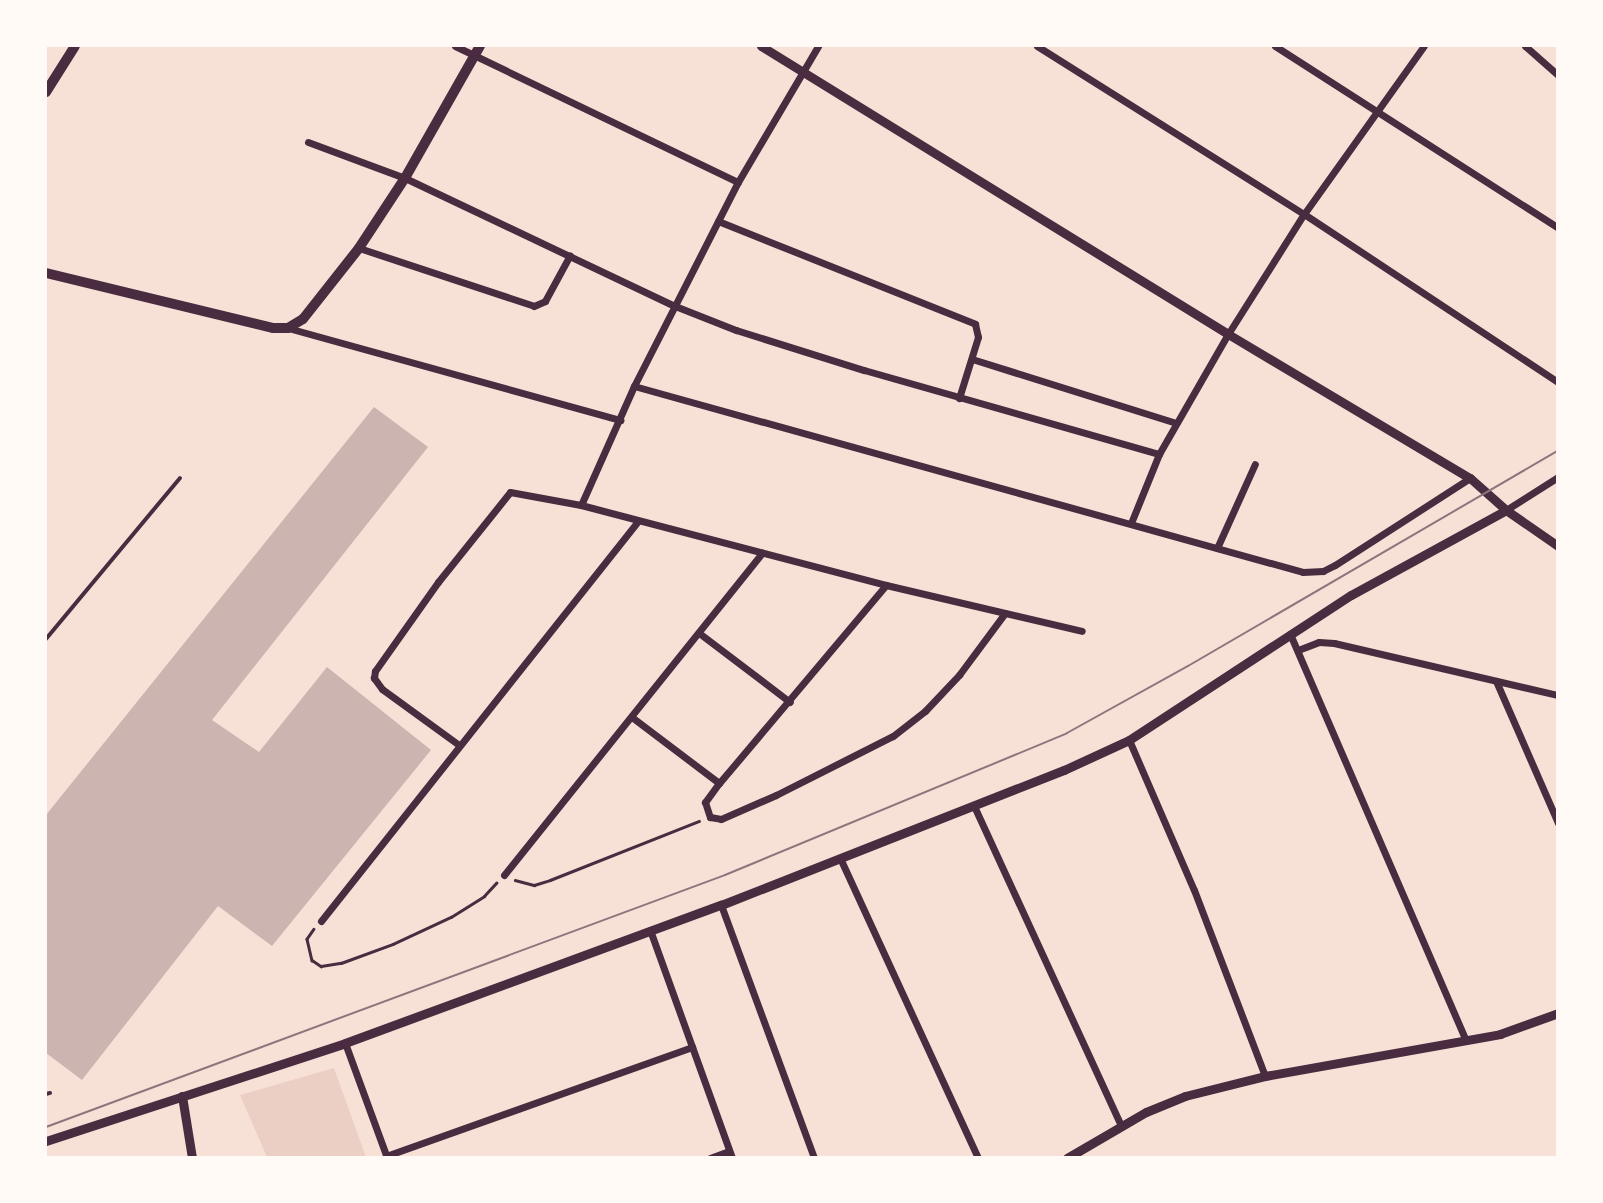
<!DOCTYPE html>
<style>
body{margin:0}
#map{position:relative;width:1603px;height:1203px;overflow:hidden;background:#f7e1d7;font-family:"Work Sans",sans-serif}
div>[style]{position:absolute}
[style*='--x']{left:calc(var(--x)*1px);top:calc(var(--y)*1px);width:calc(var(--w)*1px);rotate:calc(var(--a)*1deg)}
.green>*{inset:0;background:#ebcfc5}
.building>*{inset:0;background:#ccb4b1}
.path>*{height:2.5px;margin:-1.25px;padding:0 1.25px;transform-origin:1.25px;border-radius:1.25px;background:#4a2c40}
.service>*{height:3.5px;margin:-1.75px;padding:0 1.75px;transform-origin:1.75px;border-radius:1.75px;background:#4a2c40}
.minor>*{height:7px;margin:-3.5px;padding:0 3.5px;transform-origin:3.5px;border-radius:3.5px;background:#4a2c40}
.tertiary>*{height:9px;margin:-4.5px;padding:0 4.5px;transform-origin:4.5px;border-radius:4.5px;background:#4a2c40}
.primary>*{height:10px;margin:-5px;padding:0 5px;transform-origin:5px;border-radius:5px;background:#4a2c40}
.tram>*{height:2px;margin:-1px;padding:0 1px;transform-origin:1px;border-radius:1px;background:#8f747c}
span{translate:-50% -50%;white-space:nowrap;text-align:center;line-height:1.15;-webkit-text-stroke:5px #fffaf5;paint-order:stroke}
.frame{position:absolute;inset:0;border:47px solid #fffaf5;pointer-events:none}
</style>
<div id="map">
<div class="green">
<div style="clip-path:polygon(334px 1068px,366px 1157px,267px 1157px,240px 1095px)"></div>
</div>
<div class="building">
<div style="clip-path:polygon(374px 407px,428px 447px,212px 720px,259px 752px,327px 667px,431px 750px,272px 946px,218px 906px,82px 1080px,46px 1053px,46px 815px)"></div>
</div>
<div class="path">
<div style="--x:515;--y:880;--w:20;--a:15"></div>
<div style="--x:534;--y:885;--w:17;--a:-17"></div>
<div style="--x:550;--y:880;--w:160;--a:-21.6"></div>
<div style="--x:314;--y:929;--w:12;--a:125"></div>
<div style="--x:307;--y:939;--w:22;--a:77"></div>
<div style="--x:312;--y:960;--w:11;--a:34"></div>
<div style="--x:321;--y:966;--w:20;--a:-9"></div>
<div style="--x:341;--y:963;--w:55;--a:-20.1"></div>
<div style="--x:393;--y:944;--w:64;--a:-25"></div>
<div style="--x:451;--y:917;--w:39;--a:-32"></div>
<div style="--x:484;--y:896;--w:18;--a:-47"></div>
</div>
<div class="service">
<div style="--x:46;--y:639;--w:209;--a:-50.2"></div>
<div style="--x:46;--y:1094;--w:4;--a:-14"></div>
</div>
<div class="minor">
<div style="--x:455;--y:46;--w:314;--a:25.7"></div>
<div style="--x:1037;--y:46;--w:315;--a:32.2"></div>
<div style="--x:1304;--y:214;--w:305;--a:33.5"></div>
<div style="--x:1275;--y:46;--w:336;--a:32.7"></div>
<div style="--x:1525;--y:46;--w:44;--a:41.3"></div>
<div style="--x:308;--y:142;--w:103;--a:20.4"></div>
<div style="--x:405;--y:178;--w:299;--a:25.4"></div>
<div style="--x:675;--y:306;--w:66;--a:21.5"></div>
<div style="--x:736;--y:330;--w:134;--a:17.4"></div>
<div style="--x:864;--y:370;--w:307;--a:15.9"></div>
<div style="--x:718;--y:221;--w:277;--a:21.8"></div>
<div style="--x:975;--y:324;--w:13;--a:77"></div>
<div style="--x:978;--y:337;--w:64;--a:107.3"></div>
<div style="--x:359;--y:248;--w:184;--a:18.3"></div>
<div style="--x:534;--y:306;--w:12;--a:-24"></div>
<div style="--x:545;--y:301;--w:52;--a:-61.5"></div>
<div style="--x:288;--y:328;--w:345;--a:15.5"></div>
<div style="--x:972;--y:359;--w:214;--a:17.4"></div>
<div style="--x:634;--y:386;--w:694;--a:15.54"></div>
<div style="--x:1303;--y:572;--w:20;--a:-3"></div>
<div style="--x:1323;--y:571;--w:13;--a:-27"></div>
<div style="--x:1335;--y:565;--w:161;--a:-32.8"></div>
<div style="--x:581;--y:505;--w:130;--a:-66"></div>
<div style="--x:634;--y:386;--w:229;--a:-63"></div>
<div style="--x:738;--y:182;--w:158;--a:-59.5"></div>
<div style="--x:1506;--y:510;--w:62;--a:-32.4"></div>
<div style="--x:1131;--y:523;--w:74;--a:-67.9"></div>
<div style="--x:1159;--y:454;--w:138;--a:-60.1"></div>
<div style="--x:1228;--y:334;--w:142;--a:-57.7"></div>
<div style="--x:1304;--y:214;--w:206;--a:-54.5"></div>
<div style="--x:1217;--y:548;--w:92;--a:-65.7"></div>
<div style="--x:886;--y:585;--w:259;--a:130.1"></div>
<div style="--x:719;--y:783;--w:24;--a:126"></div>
<div style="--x:705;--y:802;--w:16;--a:72"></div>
<div style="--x:710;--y:817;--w:11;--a:10"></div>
<div style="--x:721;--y:819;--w:60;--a:-23.6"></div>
<div style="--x:776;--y:795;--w:131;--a:-26.8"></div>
<div style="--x:893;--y:736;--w:41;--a:-38"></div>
<div style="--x:925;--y:711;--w:50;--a:-46.6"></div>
<div style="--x:959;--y:675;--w:77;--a:-53.4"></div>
<div style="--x:699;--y:633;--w:114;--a:37.2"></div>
<div style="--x:1290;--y:634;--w:443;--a:66.6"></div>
<div style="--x:1298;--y:650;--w:22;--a:-21"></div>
<div style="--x:1319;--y:642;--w:15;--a:4"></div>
<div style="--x:1334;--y:643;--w:230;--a:13.1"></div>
<div style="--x:1496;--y:681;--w:155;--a:66.4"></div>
<div style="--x:633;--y:718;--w:108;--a:37.1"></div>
<div style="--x:1129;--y:740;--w:163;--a:66.6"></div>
<div style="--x:1194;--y:890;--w:199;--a:69.1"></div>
<div style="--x:459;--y:745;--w:95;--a:-144"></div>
<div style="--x:382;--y:689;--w:14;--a:-126"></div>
<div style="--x:374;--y:678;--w:7;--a:-82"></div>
<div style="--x:375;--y:671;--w:109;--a:-54.7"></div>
<div style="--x:438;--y:582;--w:115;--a:-51.3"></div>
<div style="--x:510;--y:492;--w:72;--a:10.4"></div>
<div style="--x:581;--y:505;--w:315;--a:14.7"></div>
<div style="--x:886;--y:585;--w:201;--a:13.2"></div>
<div style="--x:974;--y:806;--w:352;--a:65.3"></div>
<div style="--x:840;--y:858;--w:330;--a:65.3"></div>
<div style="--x:504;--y:875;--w:413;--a:-51.3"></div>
<div style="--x:721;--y:905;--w:270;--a:69.8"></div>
<div style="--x:321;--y:921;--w:510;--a:-51.6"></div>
<div style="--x:650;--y:930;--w:242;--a:70.2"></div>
<div style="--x:345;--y:1043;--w:122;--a:69.9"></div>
<div style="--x:386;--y:1156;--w:325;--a:-19.6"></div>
<div style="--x:710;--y:1158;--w:20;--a:-20"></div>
</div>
<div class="tertiary">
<div style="--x:761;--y:46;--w:549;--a:31.66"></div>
<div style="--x:1228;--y:334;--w:282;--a:30.8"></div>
<div style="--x:1470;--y:478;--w:48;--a:41.6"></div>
<div style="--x:1506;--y:510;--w:63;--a:34.7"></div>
<div style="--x:182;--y:1096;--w:63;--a:80.8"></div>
<div style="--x:46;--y:1141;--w:315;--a:-18.1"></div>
<div style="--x:345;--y:1043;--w:401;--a:-20.2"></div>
<div style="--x:721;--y:905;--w:369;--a:-21.5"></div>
<div style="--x:1064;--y:770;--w:72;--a:-24.8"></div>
<div style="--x:1129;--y:740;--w:265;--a:-33.2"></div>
<div style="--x:1351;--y:595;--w:177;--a:-28.7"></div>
<div style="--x:1067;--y:1158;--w:91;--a:-30.2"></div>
<div style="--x:1146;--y:1112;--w:42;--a:-22.3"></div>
<div style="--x:1185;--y:1096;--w:82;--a:-14"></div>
<div style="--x:1265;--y:1076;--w:239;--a:-10.1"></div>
<div style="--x:1500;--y:1034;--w:62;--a:-19.9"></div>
</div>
<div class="primary">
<div style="--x:46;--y:92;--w:54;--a:-57.8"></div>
<div style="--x:46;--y:273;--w:234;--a:13.6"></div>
<div style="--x:273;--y:328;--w:15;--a:0"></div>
<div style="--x:288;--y:328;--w:17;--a:-31"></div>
<div style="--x:303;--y:319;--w:90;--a:-51.7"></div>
<div style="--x:359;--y:248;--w:84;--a:-56.7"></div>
<div style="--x:405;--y:178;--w:152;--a:-60.4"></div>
</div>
<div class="tram">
<div style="--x:46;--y:1127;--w:724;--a:-20.36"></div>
<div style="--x:725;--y:875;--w:370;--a:-22.5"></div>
<div style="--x:1067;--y:733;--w:138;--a:-29"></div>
<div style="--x:1188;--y:666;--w:428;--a:-30.2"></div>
</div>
<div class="frame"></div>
</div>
